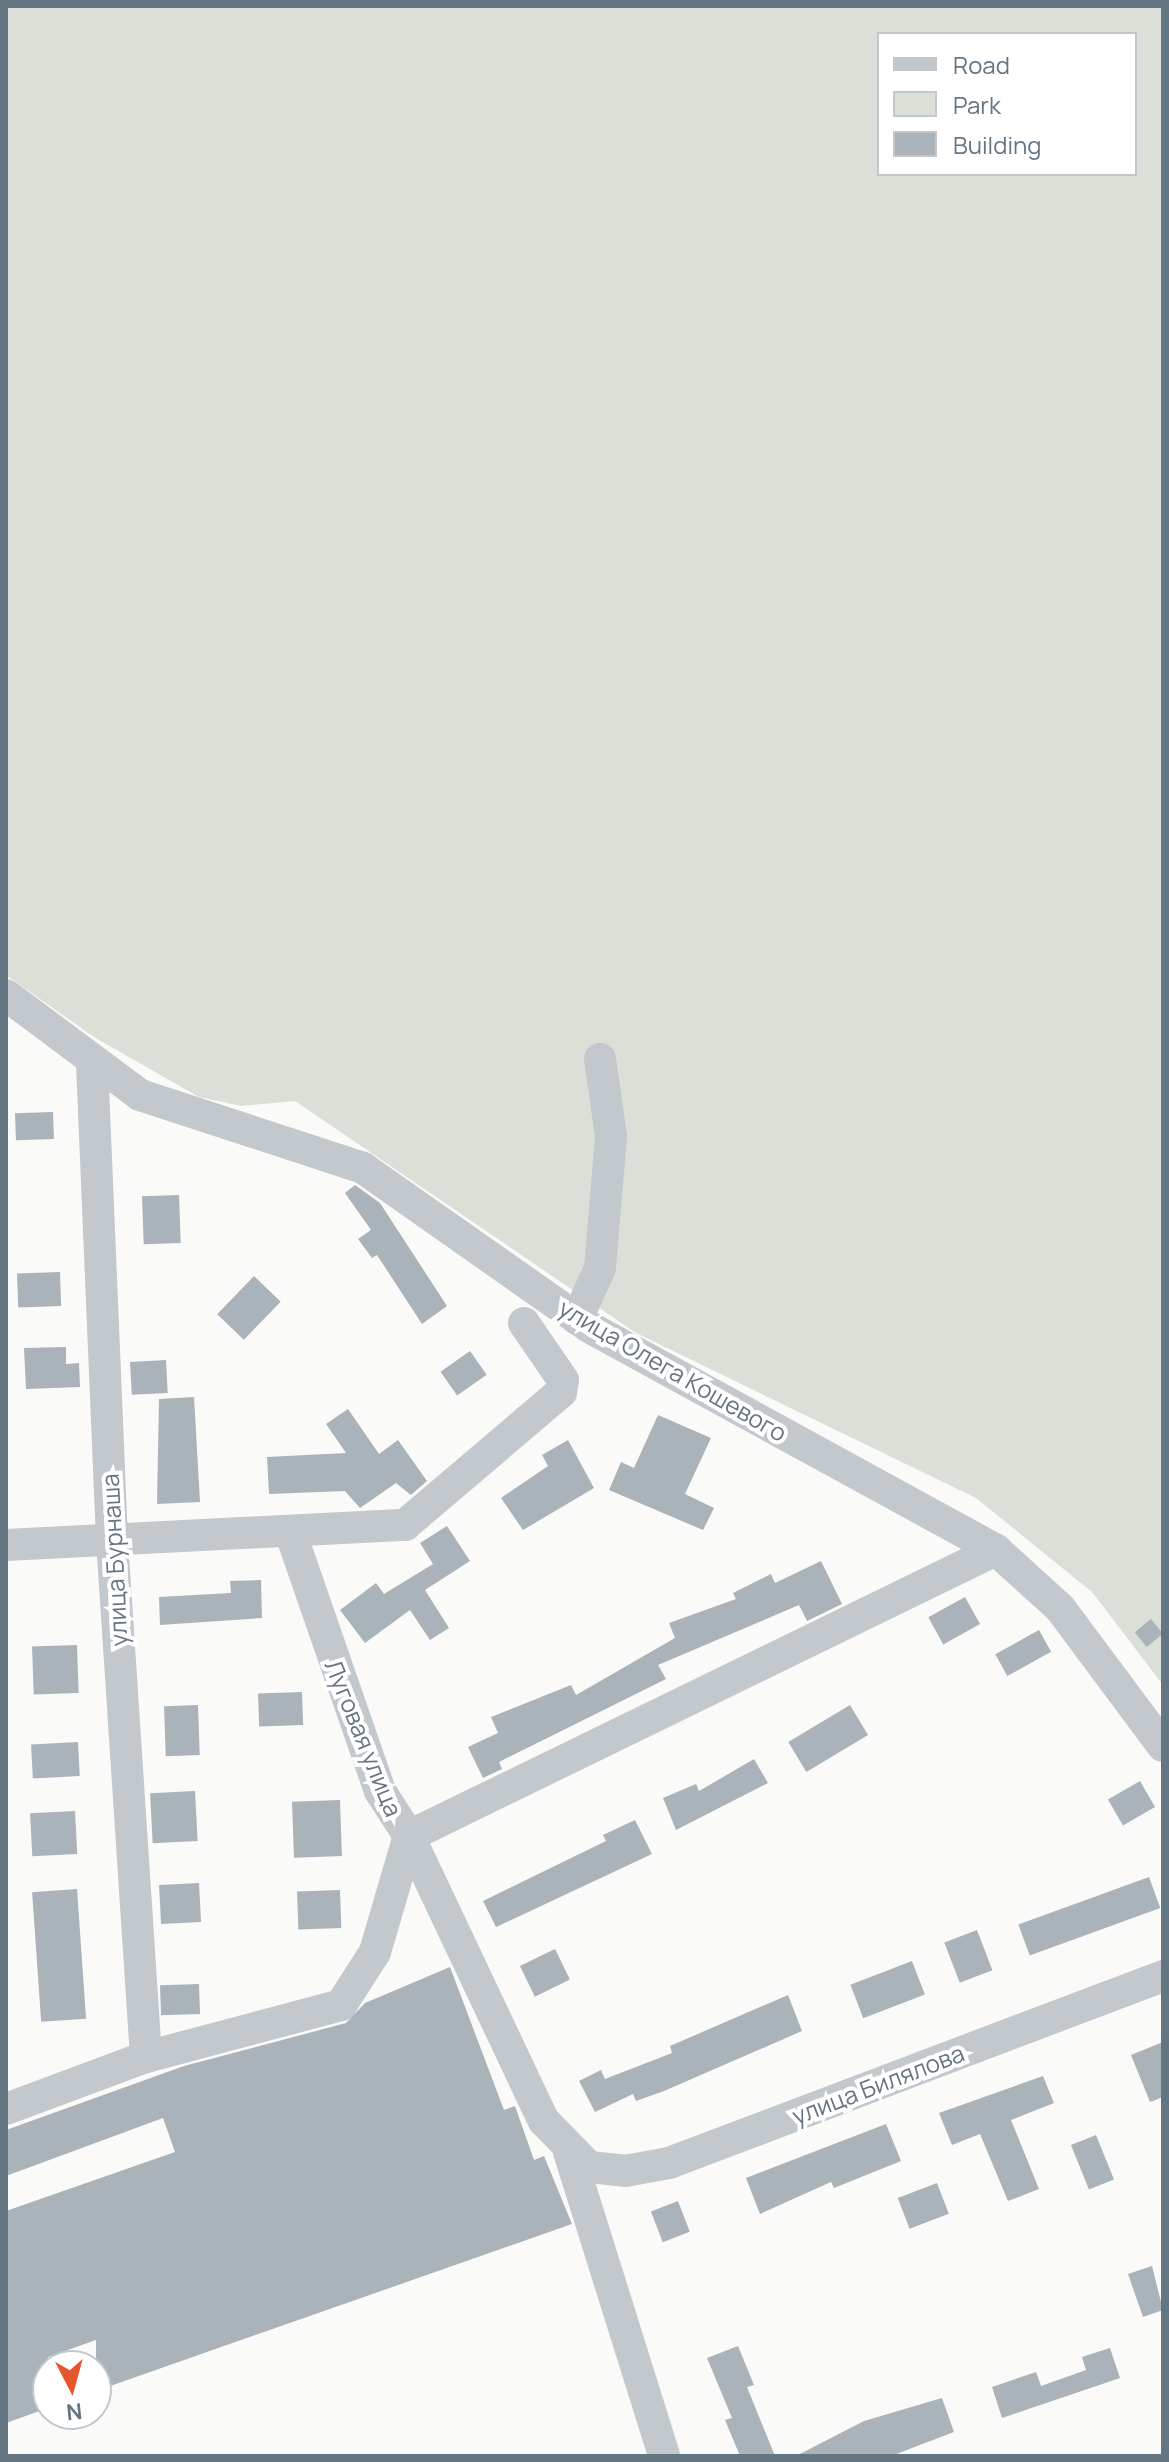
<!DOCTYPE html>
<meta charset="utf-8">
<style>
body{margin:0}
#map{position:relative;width:1169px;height:2462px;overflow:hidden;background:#fafaf8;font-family:Manrope,sans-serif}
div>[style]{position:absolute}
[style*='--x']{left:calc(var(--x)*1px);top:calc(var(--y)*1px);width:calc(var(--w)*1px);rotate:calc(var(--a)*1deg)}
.green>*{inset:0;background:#dadfd7}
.building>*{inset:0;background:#aab3b9;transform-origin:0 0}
.minor>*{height:32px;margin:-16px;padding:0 16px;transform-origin:16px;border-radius:16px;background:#c3c8cc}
span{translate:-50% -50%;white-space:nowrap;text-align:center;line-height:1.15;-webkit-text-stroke:8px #fff;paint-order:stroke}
.street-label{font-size:24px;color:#657683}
.frame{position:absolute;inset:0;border:8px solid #657683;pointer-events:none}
.legend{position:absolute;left:877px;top:32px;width:260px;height:144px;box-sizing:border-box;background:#fff;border:2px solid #c1c8cd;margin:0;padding:10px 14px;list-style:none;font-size:24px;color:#657683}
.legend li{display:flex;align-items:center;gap:16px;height:40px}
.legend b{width:40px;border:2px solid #c1c8cd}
.north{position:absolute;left:32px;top:2350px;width:80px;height:80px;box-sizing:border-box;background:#fff;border:2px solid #c1c8cd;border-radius:50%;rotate:174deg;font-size:22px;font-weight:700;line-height:32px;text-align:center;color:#657683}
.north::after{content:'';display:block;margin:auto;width:28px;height:36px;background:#e4572e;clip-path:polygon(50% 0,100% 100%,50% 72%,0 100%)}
</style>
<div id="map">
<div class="green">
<div style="clip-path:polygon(evenodd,6px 6px,1163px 6px,1163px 1685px,1092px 1592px,976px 1498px,636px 1333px,295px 1101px,241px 1106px,199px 1097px,94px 1037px,6px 975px,6px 6px,879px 34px,1135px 34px,1135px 174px,879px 174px,879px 34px)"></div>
</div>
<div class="building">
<div style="left:53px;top:1112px;width:27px;height:38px;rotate:88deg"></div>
<div style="clip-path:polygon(355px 1185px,380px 1203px,447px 1306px,422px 1324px,377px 1255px,372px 1258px,358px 1239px,371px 1230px,345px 1193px)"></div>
<div style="left:179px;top:1195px;width:48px;height:37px;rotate:88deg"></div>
<div style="left:60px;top:1272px;width:34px;height:43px;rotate:88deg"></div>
<div style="left:254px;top:1276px;width:37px;height:53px;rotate:44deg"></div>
<div style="clip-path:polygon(66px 1347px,66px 1364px,79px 1363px,80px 1387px,26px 1389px,24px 1348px)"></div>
<div style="left:470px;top:1351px;width:29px;height:36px;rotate:55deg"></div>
<div style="left:166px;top:1360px;width:33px;height:36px;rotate:87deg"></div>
<div style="clip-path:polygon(194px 1397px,200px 1502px,157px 1504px,159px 1399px)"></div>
<div style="clip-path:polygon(348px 1409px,379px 1454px,398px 1440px,427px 1481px,411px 1495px,396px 1483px,360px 1508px,345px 1491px,269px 1494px,267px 1457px,346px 1453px,326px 1424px)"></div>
<div style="clip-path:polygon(658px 1415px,711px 1438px,685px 1494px,714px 1508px,703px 1530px,609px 1490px,621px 1462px,634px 1468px)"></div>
<div style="clip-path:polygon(568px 1440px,594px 1488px,523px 1530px,501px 1498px,548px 1466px,542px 1455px)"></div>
<div style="clip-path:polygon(447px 1526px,470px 1561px,425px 1590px,449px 1628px,430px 1640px,410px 1610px,365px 1643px,340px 1610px,376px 1583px,384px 1594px,433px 1564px,420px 1543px)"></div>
<div style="clip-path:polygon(821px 1561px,842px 1604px,807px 1621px,799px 1605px,658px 1665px,666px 1679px,499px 1762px,502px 1769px,483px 1778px,468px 1747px,498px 1733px,491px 1717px,571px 1685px,576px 1695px,675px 1638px,669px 1623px,736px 1599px,733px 1593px,771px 1574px,775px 1583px)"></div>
<div style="clip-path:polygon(261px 1580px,262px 1618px,160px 1625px,159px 1597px,231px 1593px,230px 1581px)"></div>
<div style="left:965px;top:1597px;width:31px;height:42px;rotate:61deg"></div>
<div style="left:1151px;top:1619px;width:19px;height:21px;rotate:51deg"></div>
<div style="left:1039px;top:1630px;width:25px;height:50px;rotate:61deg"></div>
<div style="left:77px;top:1645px;width:48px;height:45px;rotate:88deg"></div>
<div style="left:302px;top:1692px;width:33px;height:44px;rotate:88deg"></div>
<div style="left:198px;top:1705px;width:50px;height:34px;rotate:88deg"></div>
<div style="left:850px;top:1705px;width:35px;height:72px;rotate:59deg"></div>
<div style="left:78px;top:1742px;width:34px;height:47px;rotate:87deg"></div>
<div style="clip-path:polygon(754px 1759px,768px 1783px,676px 1830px,663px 1798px,696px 1784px,699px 1791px)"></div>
<div style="left:1140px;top:1781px;width:30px;height:37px;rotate:60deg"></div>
<div style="left:195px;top:1791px;width:50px;height:45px;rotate:87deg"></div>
<div style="left:340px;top:1800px;width:56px;height:48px;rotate:88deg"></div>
<div style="left:75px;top:1811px;width:43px;height:45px;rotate:87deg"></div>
<div style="clip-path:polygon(635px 1820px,652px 1854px,496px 1927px,483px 1901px,606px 1841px,603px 1835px)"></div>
<div style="left:1149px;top:1877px;width:33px;height:139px;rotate:70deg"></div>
<div style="left:199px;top:1883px;width:39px;height:40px;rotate:87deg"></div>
<div style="left:77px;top:1889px;width:130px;height:45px;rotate:86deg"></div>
<div style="left:340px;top:1890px;width:38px;height:43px;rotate:88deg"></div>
<div style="left:977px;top:1930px;width:43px;height:35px;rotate:69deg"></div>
<div style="left:555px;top:1949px;width:34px;height:39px;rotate:64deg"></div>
<div style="left:912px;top:1961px;width:36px;height:66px;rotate:69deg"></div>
<div style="clip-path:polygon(450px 1967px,504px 2110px,515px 2106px,534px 2160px,544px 2156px,572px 2224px,96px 2391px,96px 2340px,48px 2357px,48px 2408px,6px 2423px,6px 2211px,175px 2152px,163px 2118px,6px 2176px,6px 2130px,184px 2066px,346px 2023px,365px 2003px)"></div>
<div style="left:199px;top:1984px;width:30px;height:39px;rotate:88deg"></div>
<div style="clip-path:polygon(788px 1995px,802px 2031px,664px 2091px,636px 2101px,633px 2094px,595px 2112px,579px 2081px,601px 2070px,605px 2079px,672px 2053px,670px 2046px)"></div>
<div style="clip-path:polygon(1163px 2042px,1163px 2097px,1150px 2102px,1131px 2055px)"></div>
<div style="clip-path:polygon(1043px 2076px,1054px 2103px,1011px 2120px,1039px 2189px,1008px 2201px,980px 2134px,952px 2145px,939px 2113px)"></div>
<div style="clip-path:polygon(886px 2124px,901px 2161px,834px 2188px,831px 2182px,760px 2214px,746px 2178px)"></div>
<div style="left:1096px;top:2135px;width:48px;height:27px;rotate:68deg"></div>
<div style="left:937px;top:2183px;width:33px;height:42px;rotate:69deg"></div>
<div style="left:678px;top:2201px;width:33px;height:29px;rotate:69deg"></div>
<div style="clip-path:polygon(1152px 2266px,1163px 2310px,1143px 2317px,1128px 2274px)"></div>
<div style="clip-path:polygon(738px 2346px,754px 2385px,747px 2387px,775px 2456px,740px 2456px,725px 2420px,732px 2418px,707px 2358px)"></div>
<div style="clip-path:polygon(1110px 2348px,1120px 2378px,1002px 2418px,992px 2387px,1036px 2372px,1041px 2386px,1086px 2370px,1082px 2357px)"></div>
<div style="clip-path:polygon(942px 2398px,954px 2432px,891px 2456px,796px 2456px,864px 2421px)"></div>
</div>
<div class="minor">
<div style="--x:6;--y:995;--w:167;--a:36.7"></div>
<div style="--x:140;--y:1095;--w:235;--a:18.1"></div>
<div style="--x:363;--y:1168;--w:276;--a:35.1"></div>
<div style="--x:589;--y:1327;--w:464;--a:28.7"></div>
<div style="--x:996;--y:1550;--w:86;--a:42.2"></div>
<div style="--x:1060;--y:1608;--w:172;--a:53.3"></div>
<div style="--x:92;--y:1063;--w:477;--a:87.6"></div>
<div style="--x:112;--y:1540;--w:518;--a:86.24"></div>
<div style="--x:577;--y:1319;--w:56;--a:-65.7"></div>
<div style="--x:600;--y:1268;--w:132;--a:-85.2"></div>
<div style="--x:611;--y:1136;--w:78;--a:-98.1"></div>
<div style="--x:291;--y:1534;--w:272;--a:70.9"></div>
<div style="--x:380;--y:1791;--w:54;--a:57.2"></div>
<div style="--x:409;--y:1836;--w:653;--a:-25.98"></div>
<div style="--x:6;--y:1545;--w:400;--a:-2.9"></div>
<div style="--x:405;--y:1525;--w:205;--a:-40.4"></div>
<div style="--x:561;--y:1392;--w:12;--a:-81"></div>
<div style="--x:563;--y:1380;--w:69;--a:-124.4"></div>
<div style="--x:6;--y:2109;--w:149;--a:-20.4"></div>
<div style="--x:146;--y:2057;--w:202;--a:-14.9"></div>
<div style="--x:341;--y:2005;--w:63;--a:-57.3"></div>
<div style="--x:375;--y:1952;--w:121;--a:-73.7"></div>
<div style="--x:409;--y:1836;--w:315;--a:64.7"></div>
<div style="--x:544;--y:2121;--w:64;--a:45.6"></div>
<div style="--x:589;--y:2167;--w:36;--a:6"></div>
<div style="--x:625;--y:2171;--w:45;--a:-10.3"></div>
<div style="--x:669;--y:2163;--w:528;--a:-20.73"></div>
<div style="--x:569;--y:2152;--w:318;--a:72.6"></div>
</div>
<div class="street-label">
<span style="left:673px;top:1370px;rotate:30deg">улица Олега Кошевого</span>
<span style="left:114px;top:1560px;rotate:-93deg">улица Бурнаша</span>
<span style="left:364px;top:1738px;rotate:68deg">Луговая улица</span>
<span style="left:878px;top:2084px;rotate:-21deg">улица Билялова</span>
</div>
<div class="frame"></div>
<ul class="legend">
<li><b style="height:10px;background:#c3c8cc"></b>Road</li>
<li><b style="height:22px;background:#dadfd7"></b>Park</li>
<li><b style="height:22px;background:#aab3b9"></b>Building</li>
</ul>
<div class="north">N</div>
</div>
